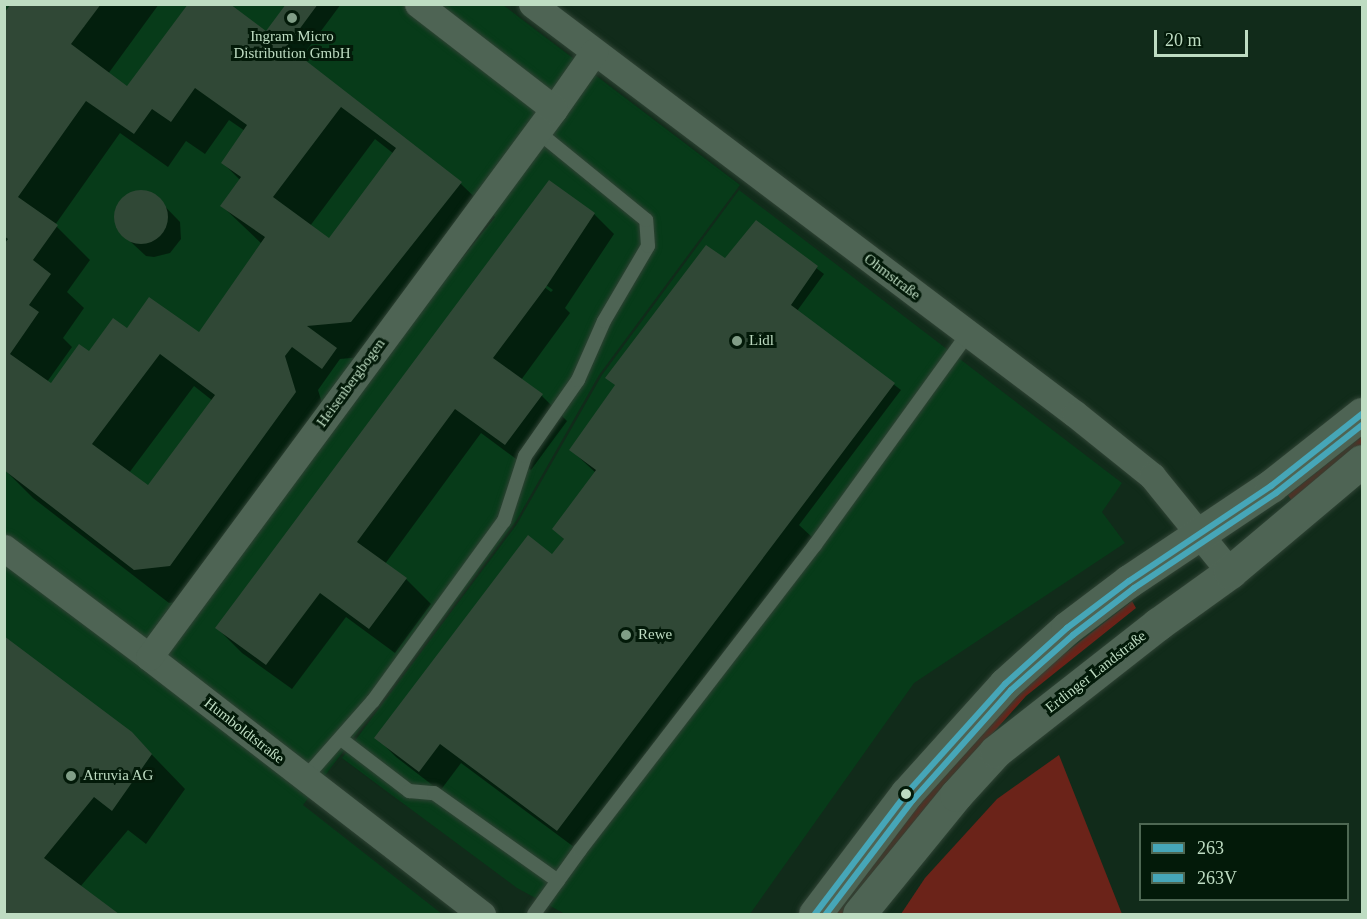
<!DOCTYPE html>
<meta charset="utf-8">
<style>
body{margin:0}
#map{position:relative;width:1367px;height:919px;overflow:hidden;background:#112b1a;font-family:Georgia,serif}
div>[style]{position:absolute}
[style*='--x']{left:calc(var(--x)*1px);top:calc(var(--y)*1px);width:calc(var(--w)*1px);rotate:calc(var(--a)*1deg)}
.built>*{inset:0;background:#073b19}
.green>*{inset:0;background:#6b2319}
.shadow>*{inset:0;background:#0007}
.building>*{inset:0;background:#304836}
.round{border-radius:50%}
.roads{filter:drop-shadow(0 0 2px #304335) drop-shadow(0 0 2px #304335)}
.service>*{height:14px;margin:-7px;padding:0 7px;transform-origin:7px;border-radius:7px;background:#4e6454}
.minor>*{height:27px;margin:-13.5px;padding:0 13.5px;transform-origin:13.5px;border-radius:13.5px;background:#4e6454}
.tertiary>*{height:33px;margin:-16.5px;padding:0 16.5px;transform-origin:16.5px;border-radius:16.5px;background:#4e6454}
.bus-1>*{height:6px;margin:-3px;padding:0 3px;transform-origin:3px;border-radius:3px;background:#46a6b8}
.bus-2>*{height:6px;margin:-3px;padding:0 3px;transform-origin:3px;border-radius:3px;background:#46a6b8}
.dots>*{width:16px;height:16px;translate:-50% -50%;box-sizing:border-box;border:3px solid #031a09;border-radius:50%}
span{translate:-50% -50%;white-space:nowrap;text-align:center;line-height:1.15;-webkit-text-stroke:6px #031a09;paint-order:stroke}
.poi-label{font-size:15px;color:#bedcc2}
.left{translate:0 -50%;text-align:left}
.street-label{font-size:15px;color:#bedcc2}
.frame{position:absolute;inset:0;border:6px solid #bedcc2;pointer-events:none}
.legend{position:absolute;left:1139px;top:823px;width:210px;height:78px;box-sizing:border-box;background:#031a09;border:2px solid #4e6853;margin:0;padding:8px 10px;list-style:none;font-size:18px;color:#bedcc2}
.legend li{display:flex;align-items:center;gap:12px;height:30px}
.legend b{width:30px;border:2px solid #4e6853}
.scale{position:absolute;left:1154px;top:30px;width:94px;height:27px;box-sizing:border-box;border:3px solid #bedcc2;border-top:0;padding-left:8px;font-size:18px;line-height:21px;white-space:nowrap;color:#bedcc2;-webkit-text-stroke:4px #031a09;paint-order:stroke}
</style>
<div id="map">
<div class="built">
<div style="clip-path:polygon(5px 5px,503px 5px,740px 185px,599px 375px,516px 521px,303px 805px,442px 914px,5px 914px)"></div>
<div style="clip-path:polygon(739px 190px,1122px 483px,1102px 512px,1125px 543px,914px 683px,750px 914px,565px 914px,517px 888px,342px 758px,517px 524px,602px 375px)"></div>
</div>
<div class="green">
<div style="clip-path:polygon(1362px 436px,1362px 447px,1292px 501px,1288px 495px)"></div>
<div style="clip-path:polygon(1132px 601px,1136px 608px,1026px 696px,949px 782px,847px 914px,834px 914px,940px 777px,1018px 690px)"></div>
<div style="clip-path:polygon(1059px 755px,1122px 914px,901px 914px,925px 878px,997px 799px)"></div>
</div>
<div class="shadow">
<div style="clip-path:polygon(evenodd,13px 4px,159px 4px,108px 74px,127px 88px,266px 33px,288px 4px,341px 4px,301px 58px,461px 184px,495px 217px,385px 355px,340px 359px,318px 390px,329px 426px,203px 599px,169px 603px,33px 498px,4px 469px,4px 16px,13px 4px,229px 120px,245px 131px,223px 163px,240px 180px,222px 206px,262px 244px,199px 334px,128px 330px,90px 353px,51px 386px,47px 382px,72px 347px,63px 338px,84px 308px,67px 292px,90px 260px,55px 225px,120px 133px,168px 167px,186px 141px,205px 154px,229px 120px,13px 4px,375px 139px,394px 154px,329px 241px,310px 226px,375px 139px,13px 4px,194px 386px,213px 401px,148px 487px,129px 473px,194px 386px)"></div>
<div style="clip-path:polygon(evenodd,549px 182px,594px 214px,614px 234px,565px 308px,570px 313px,521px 380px,542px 396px,567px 421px,531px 470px,481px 433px,385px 564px,406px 579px,431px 604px,395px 653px,346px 617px,292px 689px,242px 653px,217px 628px,549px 182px,517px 264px,553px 290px,551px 292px,517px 267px,517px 264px)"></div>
<div style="clip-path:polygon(136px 192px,153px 194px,180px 222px,181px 239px,170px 253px,154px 257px,146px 256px,119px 231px,116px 224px,117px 207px,127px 195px)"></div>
<div style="clip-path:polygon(756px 222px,824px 274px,797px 311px,901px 390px,799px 525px,813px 538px,578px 850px,461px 763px,440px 791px,396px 757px,376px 737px,553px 556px,565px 540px,554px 529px,596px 473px,571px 450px,617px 386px,607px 378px,725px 260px)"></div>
<div style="clip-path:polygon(4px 638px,131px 733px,185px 789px,146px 844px,128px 830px,80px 887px,117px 914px,4px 914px)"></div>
</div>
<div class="building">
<div style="clip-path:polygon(evenodd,11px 4px,101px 4px,71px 44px,127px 86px,188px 4px,230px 4px,266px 31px,286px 4px,318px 4px,287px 46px,462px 182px,351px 322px,307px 326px,337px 348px,322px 369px,292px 347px,285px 356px,296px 392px,170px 566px,134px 570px,4px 470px,4px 244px,8px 239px,4px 236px,4px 13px,11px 4px,195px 88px,247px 125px,221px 163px,241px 177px,220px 206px,265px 237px,199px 332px,149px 297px,127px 328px,113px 318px,89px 351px,79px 344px,51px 383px,10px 354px,39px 312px,29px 305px,51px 274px,33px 260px,58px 225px,18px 197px,86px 101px,134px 134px,152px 109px,171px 122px,195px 88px,11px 4px,341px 107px,396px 148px,329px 238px,273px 197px,341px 107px,11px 4px,160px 354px,215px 395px,148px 485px,92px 444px,160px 354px)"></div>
<div style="clip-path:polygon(549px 180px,595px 213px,546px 287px,493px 358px,543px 394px,505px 445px,455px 409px,357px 542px,407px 578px,369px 629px,320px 593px,266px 665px,215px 628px)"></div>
<div class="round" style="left:114px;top:190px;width:54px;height:54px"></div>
<div style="clip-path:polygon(756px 220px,818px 266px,791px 305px,895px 383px,557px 831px,440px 744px,419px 772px,374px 738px,528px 535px,552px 554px,564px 539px,552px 529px,596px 470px,569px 450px,615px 385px,605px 378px,706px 245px,725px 258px)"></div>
<div style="clip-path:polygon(4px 636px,132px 732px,152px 754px,112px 811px,94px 797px,44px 858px,119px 914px,4px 914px)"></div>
</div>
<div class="roads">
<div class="service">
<div style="--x:341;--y:739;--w:86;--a:37.4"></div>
<div style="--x:409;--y:791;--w:25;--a:5"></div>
<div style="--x:434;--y:793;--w:152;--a:35.4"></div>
<div style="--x:305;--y:778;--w:103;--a:-48.6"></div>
<div style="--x:373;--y:701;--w:223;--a:-54"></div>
<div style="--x:504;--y:521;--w:68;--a:-72.1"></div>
<div style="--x:525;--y:456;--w:93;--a:-55.1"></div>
<div style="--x:578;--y:380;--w:64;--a:-66.2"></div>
<div style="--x:604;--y:321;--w:87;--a:-59.6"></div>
<div style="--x:648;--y:246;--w:26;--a:-94"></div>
<div style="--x:646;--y:220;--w:141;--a:-140.8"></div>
<div style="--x:534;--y:914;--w:79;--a:-54.3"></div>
<div style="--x:580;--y:850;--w:385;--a:-52.4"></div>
<div style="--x:815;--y:545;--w:261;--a:-54.1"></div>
</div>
<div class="minor">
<div style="--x:532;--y:4;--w:680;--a:37.06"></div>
<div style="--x:1075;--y:414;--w:99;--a:38.8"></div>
<div style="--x:1152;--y:476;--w:124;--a:50.9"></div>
<div style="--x:554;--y:109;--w:70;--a:-54.9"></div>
<div style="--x:4;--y:548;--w:181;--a:36.9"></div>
<div style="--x:149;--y:657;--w:421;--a:37.7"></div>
<div style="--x:149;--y:657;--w:681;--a:-53.53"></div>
<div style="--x:554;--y:109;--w:172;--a:-142.3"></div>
</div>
<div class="tertiary">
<div style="--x:815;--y:914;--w:151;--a:-52.8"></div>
<div style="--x:906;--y:794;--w:148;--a:-48"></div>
<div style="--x:1005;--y:684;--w:84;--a:-42.1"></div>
<div style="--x:1067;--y:628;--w:78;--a:-37.2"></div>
<div style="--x:1129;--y:581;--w:171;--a:-33.8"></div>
<div style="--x:1271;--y:486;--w:116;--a:-38.4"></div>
<div style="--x:859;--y:914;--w:154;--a:-50.8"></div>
<div style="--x:956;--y:795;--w:59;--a:-47.7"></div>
<div style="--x:996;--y:751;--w:206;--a:-38.1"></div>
<div style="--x:1158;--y:624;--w:89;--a:-35.8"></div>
<div style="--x:1230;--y:572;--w:172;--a:-40.1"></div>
</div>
</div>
<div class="bus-1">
<div style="--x:815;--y:914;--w:151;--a:-52.8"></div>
<div style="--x:906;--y:794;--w:148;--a:-48"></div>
<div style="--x:1005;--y:684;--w:84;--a:-42.1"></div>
<div style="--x:1067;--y:628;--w:78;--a:-37.2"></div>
<div style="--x:1129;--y:581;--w:171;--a:-33.8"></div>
<div style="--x:1271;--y:486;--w:116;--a:-38.4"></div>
</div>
<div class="bus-2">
<div style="--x:826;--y:914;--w:143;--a:-52.7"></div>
<div style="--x:913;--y:800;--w:147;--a:-48.3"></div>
<div style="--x:1011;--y:690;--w:83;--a:-41.6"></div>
<div style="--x:1073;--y:635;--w:77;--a:-37.6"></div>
<div style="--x:1134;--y:588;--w:171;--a:-33.8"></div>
<div style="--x:1276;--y:493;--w:110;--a:-38.3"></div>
</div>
<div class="dots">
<div style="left:292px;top:18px;background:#819e87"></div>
<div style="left:737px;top:341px;background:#819e87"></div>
<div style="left:626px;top:635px;background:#819e87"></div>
<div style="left:71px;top:776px;background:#819e87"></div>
<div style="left:906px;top:794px;background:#bedcc2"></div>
</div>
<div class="poi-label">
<span style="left:292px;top:45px">Ingram Micro<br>Distribution GmbH</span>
<span class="left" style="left:749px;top:341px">Lidl</span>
<span class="left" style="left:638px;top:635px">Rewe</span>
<span class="left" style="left:83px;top:776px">Atruvia AG</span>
</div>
<div class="street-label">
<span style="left:892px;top:277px;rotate:37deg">Ohmstraße</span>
<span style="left:351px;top:383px;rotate:-54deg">Heisenbergbogen</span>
<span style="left:1096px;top:672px;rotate:-38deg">Erdinger Landstraße</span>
<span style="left:244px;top:731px;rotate:38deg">Humboldtstraße</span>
</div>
<div class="frame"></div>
<ul class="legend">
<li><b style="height:8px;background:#46a6b8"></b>263</li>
<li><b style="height:8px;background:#46a6b8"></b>263V</li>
</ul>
<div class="scale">20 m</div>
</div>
